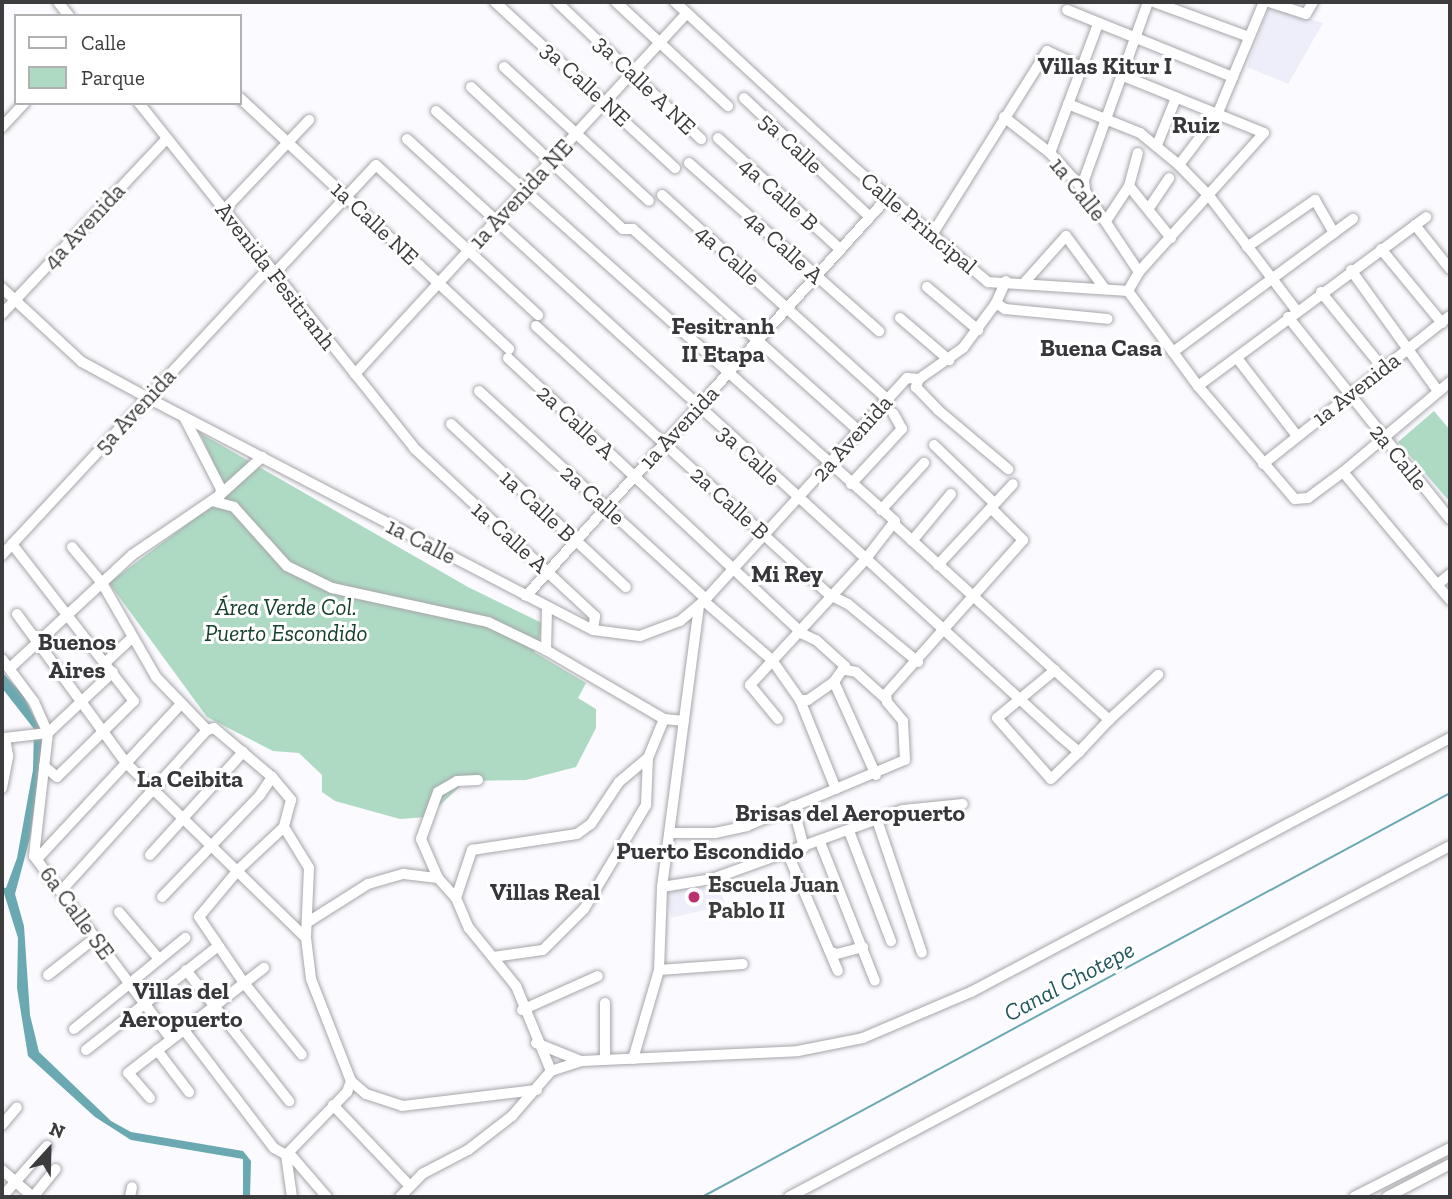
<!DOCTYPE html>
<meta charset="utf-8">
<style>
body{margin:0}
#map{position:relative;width:1452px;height:1199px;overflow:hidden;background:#fafaff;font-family:"Zilla Slab",serif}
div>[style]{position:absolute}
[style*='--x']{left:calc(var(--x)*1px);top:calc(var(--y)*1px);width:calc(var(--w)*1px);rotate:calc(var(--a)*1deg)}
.built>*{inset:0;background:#eeeefa;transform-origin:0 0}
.green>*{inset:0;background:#aedac4}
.water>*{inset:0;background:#6aa9b1}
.stream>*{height:2px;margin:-1px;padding:0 1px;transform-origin:1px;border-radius:1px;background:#6aa9b1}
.roads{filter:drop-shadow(0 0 2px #a6a6aa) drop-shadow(0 0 2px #a6a6aa)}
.minor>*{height:10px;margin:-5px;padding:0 5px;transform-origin:5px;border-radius:5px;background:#fff}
.dots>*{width:19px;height:19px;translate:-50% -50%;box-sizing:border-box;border:4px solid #fff;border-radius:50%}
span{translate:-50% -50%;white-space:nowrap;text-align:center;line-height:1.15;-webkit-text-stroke:6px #fff;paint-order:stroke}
.street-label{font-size:23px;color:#3c3c3e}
.park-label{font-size:23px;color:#15402e;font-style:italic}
.poi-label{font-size:23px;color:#3c3c3e;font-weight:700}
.left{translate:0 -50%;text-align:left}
.neighbourhood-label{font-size:24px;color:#37373b;font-weight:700}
.water-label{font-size:24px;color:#21575d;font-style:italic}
.frame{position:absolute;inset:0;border:4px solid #3c3c3e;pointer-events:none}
.legend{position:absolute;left:14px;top:14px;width:228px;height:91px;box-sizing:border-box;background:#fff;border:2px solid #b1b1b2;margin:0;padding:9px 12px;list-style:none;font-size:21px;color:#3c3c3e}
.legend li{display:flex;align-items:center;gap:14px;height:35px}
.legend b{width:35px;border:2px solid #b1b1b2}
.north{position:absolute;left:14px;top:1115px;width:70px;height:70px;-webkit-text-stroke:5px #fff;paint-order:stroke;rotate:22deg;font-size:19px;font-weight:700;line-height:28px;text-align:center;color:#3c3c3e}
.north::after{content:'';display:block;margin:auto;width:24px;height:32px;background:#3c3c3e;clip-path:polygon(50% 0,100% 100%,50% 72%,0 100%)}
</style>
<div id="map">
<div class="built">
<div style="clip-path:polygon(1269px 6px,1323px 23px,1288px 84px,1247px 67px)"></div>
<div style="left:719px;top:880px;width:26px;height:55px;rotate:77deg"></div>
</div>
<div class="green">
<div style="clip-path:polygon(1434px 411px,1450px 430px,1450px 502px,1398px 442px)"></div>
<div style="clip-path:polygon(200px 433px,468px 587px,544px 624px,534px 652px,586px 683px,578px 698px,596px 709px,596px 728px,576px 767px,526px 780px,466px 781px,427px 817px,400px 819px,335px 801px,322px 792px,322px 775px,299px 753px,273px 751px,207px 717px,109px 583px,227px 494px)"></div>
</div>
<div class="water">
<div style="clip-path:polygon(2px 672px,23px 695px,44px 737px,30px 838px,15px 894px,24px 926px,30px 1015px,39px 1052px,111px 1121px,131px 1132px,243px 1151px,251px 1161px,250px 1197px,243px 1197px,243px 1159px,131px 1140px,95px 1117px,28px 1056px,17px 988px,18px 938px,2px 887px,6px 888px,17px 858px,33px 770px,34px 729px,2px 688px)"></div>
</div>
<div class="stream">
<div style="--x:702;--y:1197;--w:850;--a:-28.37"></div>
</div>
<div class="roads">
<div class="minor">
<div style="--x:58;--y:2;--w:18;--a:52"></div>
<div style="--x:495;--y:2;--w:245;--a:42.7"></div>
<div style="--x:557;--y:2;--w:199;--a:43.6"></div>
<div style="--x:616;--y:2;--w:153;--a:42.9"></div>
<div style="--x:675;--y:2;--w:246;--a:42.7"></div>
<div style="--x:856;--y:169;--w:174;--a:40.6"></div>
<div style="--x:988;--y:282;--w:140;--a:3.7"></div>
<div style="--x:1128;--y:291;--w:118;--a:53.6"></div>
<div style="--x:1198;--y:386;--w:149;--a:49.4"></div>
<div style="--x:1295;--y:499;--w:13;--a:-4"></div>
<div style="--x:1308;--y:498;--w:44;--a:-36.6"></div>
<div style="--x:1343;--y:472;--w:140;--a:-40.1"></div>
<div style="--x:1154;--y:2;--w:101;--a:20.2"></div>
<div style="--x:1269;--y:2;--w:39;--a:18"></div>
<div style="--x:1306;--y:14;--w:14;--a:-60"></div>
<div style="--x:1067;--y:10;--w:179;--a:22"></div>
<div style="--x:504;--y:67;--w:197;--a:42.7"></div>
<div style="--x:1121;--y:75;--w:154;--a:22.1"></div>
<div style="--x:1264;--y:133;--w:187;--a:132"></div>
<div style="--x:1139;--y:272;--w:22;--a:120"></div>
<div style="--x:471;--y:87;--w:208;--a:43.1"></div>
<div style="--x:623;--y:229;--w:10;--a:0"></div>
<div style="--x:633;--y:229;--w:303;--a:41.8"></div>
<div style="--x:240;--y:98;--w:368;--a:43"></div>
<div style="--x:744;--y:98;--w:173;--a:43.4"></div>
<div style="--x:139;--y:103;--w:441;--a:51.4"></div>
<div style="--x:414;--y:448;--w:247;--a:42.9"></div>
<div style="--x:595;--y:616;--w:14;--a:98"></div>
<div style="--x:1068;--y:104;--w:78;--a:21.9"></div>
<div style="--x:1140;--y:133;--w:50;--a:39.4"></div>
<div style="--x:1179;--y:165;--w:45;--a:45.9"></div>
<div style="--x:1210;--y:197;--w:143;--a:52.7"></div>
<div style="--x:436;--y:111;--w:615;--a:41.77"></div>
<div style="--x:895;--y:521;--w:49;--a:127.6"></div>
<div style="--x:865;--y:560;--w:170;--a:132.6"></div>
<div style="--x:750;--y:685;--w:44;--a:50.5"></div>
<div style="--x:1004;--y:117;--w:58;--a:38"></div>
<div style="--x:1050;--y:153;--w:52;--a:47.4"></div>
<div style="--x:1085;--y:191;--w:97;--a:56.3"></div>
<div style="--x:2;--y:127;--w:33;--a:-47"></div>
<div style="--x:718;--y:138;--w:166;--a:42.3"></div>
<div style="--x:407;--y:139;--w:885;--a:42.43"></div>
<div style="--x:1060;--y:736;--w:25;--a:40"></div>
<div style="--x:1079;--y:752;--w:44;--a:-46.8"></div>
<div style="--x:1157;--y:145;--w:51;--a:-68"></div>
<div style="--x:1050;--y:153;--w:138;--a:-69.6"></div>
<div style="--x:689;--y:163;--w:254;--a:41.5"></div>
<div style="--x:1179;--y:165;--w:63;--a:-52.8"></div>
<div style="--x:1217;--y:115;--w:122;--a:-67.4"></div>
<div style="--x:1129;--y:186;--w:67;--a:51.1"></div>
<div style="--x:1085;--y:190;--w:10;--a:-96"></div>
<div style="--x:1084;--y:180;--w:189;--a:-70.2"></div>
<div style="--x:662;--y:195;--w:304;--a:42.2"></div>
<div style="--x:1149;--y:208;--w:36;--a:-56"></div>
<div style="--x:224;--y:210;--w:124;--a:-46.6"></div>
<div style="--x:1106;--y:221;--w:42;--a:-56.7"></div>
<div style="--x:1129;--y:186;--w:34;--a:-75"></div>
<div style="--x:1415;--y:225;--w:56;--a:51.5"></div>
<div style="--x:933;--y:233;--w:215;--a:-57.9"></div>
<div style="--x:1047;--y:51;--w:38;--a:25"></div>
<div style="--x:1247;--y:247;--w:83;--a:-34.7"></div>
<div style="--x:1315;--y:200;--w:38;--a:60"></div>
<div style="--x:1381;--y:249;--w:96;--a:50.5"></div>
<div style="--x:1351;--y:270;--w:149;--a:54.3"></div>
<div style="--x:274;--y:274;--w:149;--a:-46.9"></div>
<div style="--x:376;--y:165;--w:221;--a:42.8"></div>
<div style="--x:1024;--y:283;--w:63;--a:-48.2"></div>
<div style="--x:1066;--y:236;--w:66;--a:53.7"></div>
<div style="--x:927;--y:287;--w:67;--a:40.1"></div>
<div style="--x:2;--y:288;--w:109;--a:42.8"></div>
<div style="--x:82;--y:362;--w:75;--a:28.6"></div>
<div style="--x:148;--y:398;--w:502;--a:27.54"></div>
<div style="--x:593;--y:630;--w:47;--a:7.3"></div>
<div style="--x:640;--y:636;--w:43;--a:-20.6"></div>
<div style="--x:680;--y:621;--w:31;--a:-40"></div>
<div style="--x:704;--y:601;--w:302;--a:-47.7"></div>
<div style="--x:907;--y:378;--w:12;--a:5"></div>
<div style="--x:919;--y:379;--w:54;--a:-35.2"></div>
<div style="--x:963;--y:348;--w:56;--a:-53.7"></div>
<div style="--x:996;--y:303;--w:24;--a:-66"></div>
<div style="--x:1321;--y:292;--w:97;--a:50.9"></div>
<div style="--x:996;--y:303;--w:11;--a:34"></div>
<div style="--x:1005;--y:309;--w:103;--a:5.5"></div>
<div style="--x:2;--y:314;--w:241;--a:-46.8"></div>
<div style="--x:1288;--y:317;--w:259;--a:51.3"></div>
<div style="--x:900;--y:318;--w:65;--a:40.6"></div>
<div style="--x:536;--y:326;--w:398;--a:42.5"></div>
<div style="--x:830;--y:595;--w:20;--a:27"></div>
<div style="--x:848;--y:604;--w:91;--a:39.6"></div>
<div style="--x:1173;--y:352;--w:224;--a:-36.5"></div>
<div style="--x:508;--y:358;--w:404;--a:43.1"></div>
<div style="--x:803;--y:634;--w:14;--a:25"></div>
<div style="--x:816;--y:640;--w:39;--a:42"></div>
<div style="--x:845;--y:666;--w:19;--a:125"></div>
<div style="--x:834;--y:682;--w:102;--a:65.7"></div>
<div style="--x:1237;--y:358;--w:98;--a:52.4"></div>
<div style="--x:355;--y:374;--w:490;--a:-47.4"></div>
<div style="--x:919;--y:379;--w:9;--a:111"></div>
<div style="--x:916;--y:387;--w:32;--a:46"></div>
<div style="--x:938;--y:410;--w:92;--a:40.1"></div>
<div style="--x:1198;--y:386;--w:284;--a:-36.5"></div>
<div style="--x:479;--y:391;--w:308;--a:42.5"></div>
<div style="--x:451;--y:424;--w:239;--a:43"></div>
<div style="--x:934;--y:445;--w:83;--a:44"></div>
<div style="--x:1263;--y:464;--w:238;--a:-38.4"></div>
<div style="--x:1343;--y:472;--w:167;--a:50.1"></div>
<div style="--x:851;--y:484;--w:75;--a:-47.2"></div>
<div style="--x:902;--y:429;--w:18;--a:-119"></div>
<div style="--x:220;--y:495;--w:57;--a:-42.1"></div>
<div style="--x:212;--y:501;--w:23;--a:15"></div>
<div style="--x:234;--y:507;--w:79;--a:48.1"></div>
<div style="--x:287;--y:566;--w:50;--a:26.1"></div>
<div style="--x:332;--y:588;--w:160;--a:12.3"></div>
<div style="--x:488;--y:622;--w:64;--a:25.8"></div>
<div style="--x:881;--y:510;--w:64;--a:-47.5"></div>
<div style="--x:895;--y:525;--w:290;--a:42.3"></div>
<div style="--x:1109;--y:720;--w:67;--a:-42.6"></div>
<div style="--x:912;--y:541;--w:61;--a:-50.3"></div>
<div style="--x:12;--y:544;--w:199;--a:52.2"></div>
<div style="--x:134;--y:701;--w:108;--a:135.4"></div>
<div style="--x:57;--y:777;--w:17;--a:-140"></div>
<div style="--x:72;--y:547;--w:47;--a:50.2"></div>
<div style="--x:102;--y:583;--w:108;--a:60.1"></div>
<div style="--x:156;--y:677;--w:74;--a:46.1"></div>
<div style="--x:207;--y:730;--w:7;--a:-16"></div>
<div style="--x:214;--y:728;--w:76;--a:40.2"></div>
<div style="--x:272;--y:777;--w:30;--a:50"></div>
<div style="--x:291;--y:800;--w:28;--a:105"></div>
<div style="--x:284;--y:827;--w:48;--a:58.6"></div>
<div style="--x:309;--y:868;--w:70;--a:92.5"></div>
<div style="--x:306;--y:938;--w:41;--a:83"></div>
<div style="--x:311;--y:979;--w:110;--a:68.6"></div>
<div style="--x:351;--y:1081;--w:20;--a:41"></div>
<div style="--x:366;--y:1094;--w:38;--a:18"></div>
<div style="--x:402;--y:1106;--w:136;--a:-6.8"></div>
<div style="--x:2;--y:555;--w:392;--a:-47.1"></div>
<div style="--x:938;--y:565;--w:110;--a:-47.2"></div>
<div style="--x:1437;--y:585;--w:17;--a:-40"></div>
<div style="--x:526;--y:596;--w:539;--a:-47.78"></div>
<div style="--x:704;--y:601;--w:90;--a:40.9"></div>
<div style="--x:772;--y:660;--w:49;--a:55"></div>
<div style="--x:800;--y:700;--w:8;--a:0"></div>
<div style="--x:808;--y:700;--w:32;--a:-35"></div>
<div style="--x:547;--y:607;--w:43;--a:91.3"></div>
<div style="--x:546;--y:650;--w:137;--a:30.3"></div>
<div style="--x:664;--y:719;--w:20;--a:6"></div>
<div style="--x:17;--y:614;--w:185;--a:53.8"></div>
<div style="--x:126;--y:763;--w:251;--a:44.2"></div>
<div style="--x:2;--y:659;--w:54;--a:53.3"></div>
<div style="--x:34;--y:702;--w:34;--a:66"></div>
<div style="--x:48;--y:733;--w:124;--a:96.5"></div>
<div style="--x:34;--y:856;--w:229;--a:53.2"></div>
<div style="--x:106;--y:662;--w:35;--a:-43"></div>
<div style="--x:10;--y:668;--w:166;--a:-42.8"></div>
<div style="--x:132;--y:555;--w:107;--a:-34.3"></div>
<div style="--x:220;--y:495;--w:6;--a:-81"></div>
<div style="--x:221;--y:489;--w:81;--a:-117.2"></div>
<div style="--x:846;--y:670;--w:10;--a:11"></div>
<div style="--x:856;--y:672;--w:39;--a:42"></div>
<div style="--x:1055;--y:670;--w:75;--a:140.4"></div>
<div style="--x:997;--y:718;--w:81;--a:48.5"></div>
<div style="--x:1051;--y:779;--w:39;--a:-44"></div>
<div style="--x:800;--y:700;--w:96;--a:68"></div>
<div style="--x:478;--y:780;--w:21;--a:177"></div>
<div style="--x:457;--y:781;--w:22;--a:150"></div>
<div style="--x:438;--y:792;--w:50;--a:109.9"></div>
<div style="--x:421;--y:839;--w:43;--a:66.4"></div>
<div style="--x:438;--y:878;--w:27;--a:48"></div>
<div style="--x:456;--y:898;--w:51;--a:-71.6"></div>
<div style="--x:472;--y:850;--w:106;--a:-8.7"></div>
<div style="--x:577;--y:834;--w:17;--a:-36"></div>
<div style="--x:591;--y:824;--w:50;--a:-56.3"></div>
<div style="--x:619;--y:782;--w:38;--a:-40"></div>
<div style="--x:648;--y:758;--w:42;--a:-67.7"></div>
<div style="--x:2;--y:788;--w:33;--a:-79"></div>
<div style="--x:8;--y:756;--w:18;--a:-99"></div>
<div style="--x:5;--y:738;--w:43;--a:-6.6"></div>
<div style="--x:48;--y:733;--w:89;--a:-43.2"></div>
<div style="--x:793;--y:806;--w:43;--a:75.3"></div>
<div style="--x:877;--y:820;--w:140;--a:71.3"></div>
<div style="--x:284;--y:827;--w:62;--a:137"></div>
<div style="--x:239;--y:869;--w:62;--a:129.8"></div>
<div style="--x:199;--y:917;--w:80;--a:55.7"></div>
<div style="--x:244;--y:983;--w:92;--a:51.1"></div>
<div style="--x:849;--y:831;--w:118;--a:69.1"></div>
<div style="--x:670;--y:833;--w:45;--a:0"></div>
<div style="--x:715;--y:833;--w:33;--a:-12"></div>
<div style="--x:747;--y:826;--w:171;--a:-22.7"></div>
<div style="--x:905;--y:760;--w:39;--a:-93"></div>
<div style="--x:903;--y:721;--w:25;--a:-130"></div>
<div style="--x:887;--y:702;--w:8;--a:-97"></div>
<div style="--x:886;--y:694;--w:206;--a:-48.3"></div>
<div style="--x:1023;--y:540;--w:44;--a:-135"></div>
<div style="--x:820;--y:842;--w:149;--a:68.4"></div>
<div style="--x:788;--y:854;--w:127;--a:66.9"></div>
<div style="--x:150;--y:855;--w:139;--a:-47.9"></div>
<div style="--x:37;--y:859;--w:212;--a:-47.1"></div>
<div style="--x:662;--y:887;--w:51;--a:-9.1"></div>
<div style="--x:712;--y:879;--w:203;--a:-19.9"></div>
<div style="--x:903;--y:810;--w:60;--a:-5.7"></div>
<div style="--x:61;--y:891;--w:217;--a:-47.8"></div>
<div style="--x:162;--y:897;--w:141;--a:-46.1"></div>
<div style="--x:260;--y:795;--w:22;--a:-56"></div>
<div style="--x:456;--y:898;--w:33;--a:67"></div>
<div style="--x:469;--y:928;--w:75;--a:51"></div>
<div style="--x:516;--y:986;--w:92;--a:67.6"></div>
<div style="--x:119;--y:912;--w:62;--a:49.6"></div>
<div style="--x:308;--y:922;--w:71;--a:-32.3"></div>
<div style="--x:368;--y:884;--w:37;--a:-16"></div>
<div style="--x:404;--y:874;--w:34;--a:7"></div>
<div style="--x:831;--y:952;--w:6;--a:18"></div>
<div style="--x:837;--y:954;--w:27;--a:-15"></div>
<div style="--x:493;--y:957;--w:50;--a:-8"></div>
<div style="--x:543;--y:950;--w:58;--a:-45"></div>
<div style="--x:584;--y:909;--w:121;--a:-59.2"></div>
<div style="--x:646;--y:805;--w:47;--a:-87.6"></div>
<div style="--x:186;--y:970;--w:167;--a:51.8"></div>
<div style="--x:659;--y:970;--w:84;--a:-4.1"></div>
<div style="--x:48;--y:975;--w:60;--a:-38.2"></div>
<div style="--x:605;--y:1003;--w:57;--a:90"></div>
<div style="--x:522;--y:1010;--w:83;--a:-24.1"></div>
<div style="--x:74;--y:1029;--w:144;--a:-39.3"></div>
<div style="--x:184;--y:1030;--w:148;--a:52.7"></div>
<div style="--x:274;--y:1148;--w:14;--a:30"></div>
<div style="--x:536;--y:1043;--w:48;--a:21.8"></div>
<div style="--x:86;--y:1050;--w:168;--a:-38.2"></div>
<div style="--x:157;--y:1050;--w:53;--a:52.7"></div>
<div style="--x:633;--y:1059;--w:93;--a:-73.7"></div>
<div style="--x:659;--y:970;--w:83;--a:-87.9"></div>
<div style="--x:662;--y:887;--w:283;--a:-82.5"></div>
<div style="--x:150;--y:1098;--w:33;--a:-131"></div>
<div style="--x:128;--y:1073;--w:172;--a:-37.7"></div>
<div style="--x:333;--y:1105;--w:112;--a:46.5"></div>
<div style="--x:2;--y:1125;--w:23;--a:-50"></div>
<div style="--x:289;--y:1153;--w:58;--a:49.2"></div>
<div style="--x:2;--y:1170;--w:41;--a:41.1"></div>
<div style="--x:2;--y:1197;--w:68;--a:-48.6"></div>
<div style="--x:33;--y:1197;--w:36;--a:-51"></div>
<div style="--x:130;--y:1197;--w:10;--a:-79"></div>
<div style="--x:292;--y:1197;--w:42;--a:-98.1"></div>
<div style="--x:286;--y:1155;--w:88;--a:-45.9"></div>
<div style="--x:347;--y:1092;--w:12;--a:-70"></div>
<div style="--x:400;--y:1197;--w:32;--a:-46"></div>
<div style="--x:422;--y:1174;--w:52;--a:-27.6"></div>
<div style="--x:468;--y:1150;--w:56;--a:-37.7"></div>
<div style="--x:512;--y:1116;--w:60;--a:-49.1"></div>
<div style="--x:551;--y:1071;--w:32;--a:-18"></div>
<div style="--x:581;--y:1061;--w:217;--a:-2.6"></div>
<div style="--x:798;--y:1051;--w:66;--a:-11.3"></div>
<div style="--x:863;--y:1038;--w:117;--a:-23.1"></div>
<div style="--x:971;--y:992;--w:542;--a:-27.94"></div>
<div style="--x:789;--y:1197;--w:748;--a:-27.97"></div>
<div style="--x:1354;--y:1197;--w:108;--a:-27"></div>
<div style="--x:1387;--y:1197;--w:71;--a:-27.6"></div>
</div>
</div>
<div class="dots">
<div style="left:694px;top:897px;background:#bb316d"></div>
</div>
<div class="street-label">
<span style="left:586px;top:84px;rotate:43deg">3a Calle NE</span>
<span style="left:645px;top:85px;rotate:44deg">3a Calle A NE</span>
<span style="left:791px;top:143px;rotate:43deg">5a Calle</span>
<span style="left:1078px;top:189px;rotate:51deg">1a Calle</span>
<span style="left:521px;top:194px;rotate:-47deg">1a Avenida NE</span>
<span style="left:779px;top:194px;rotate:42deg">4a Calle B</span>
<span style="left:375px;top:223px;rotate:43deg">1a Calle NE</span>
<span style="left:919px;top:223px;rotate:40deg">Calle Principal</span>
<span style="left:84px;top:226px;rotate:-47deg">4a Avenida</span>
<span style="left:784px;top:247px;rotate:42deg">4a Calle A</span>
<span style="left:728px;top:255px;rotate:42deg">4a Calle</span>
<span style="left:276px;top:276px;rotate:52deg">Avenida Fesitranh</span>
<span style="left:1356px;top:389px;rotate:-38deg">1a Avenida</span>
<span style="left:135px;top:411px;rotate:-47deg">5a Avenida</span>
<span style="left:576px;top:422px;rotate:43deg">2a Calle A</span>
<span style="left:679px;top:427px;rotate:-47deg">1a Avenida</span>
<span style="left:852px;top:438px;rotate:-48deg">2a Avenida</span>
<span style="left:749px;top:455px;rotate:43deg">3a Calle</span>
<span style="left:1399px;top:457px;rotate:51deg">2a Calle</span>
<span style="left:593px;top:495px;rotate:42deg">2a Calle</span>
<span style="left:730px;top:503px;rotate:42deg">2a Calle B</span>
<span style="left:538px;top:506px;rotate:43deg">1a Calle B</span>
<span style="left:510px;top:537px;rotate:42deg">1a Calle A</span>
<span style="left:421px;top:541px;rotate:27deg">1a Calle</span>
<span style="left:77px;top:913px;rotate:54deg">6a Calle SE</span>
</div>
<div class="park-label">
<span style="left:286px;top:620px">Área Verde Col.<br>Puerto Escondido</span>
</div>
<div class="poi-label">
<span class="left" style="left:708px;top:897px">Escuela Juan<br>Pablo II</span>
</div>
<div class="neighbourhood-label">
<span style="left:1105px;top:66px">Villas Kitur I</span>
<span style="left:1196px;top:125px">Ruiz</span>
<span style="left:723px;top:340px">Fesitranh<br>II Etapa</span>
<span style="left:1101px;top:348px">Buena Casa</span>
<span style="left:787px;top:574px">Mi Rey</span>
<span style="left:77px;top:656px">Buenos<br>Aires</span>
<span style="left:190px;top:779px">La Ceibita</span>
<span style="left:850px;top:813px">Brisas del Aeropuerto</span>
<span style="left:710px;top:851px">Puerto Escondido</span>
<span style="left:545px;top:892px">Villas Real</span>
<span style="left:181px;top:1005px">Villas del<br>Aeropuerto</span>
</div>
<div class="water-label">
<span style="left:1069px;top:981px;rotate:-28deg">Canal Chotepe</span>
</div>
<div class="frame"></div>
<ul class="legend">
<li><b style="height:9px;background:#fff"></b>Calle</li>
<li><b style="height:19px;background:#aedac4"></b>Parque</li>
</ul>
<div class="north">N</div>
</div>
